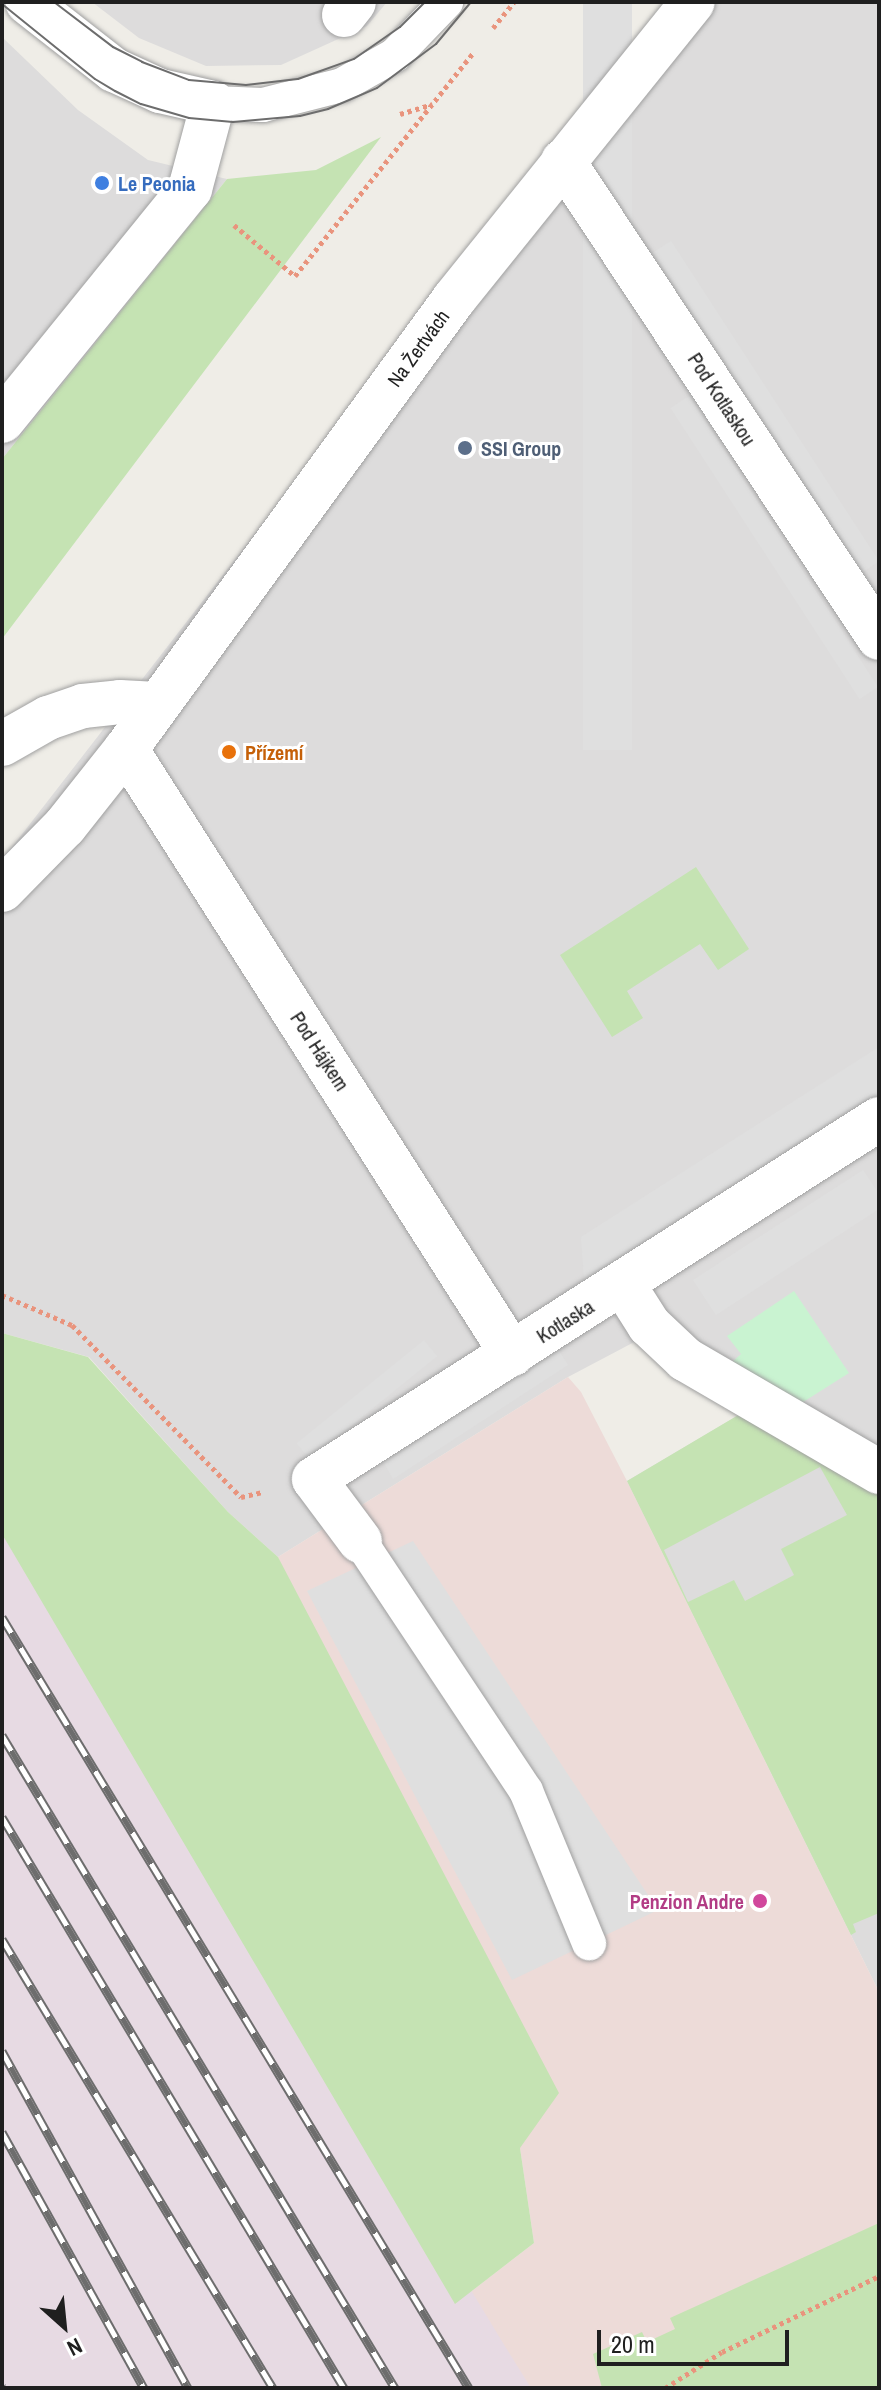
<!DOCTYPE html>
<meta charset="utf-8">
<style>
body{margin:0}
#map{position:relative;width:881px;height:2390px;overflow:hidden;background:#efede7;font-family:"Archivo Narrow",sans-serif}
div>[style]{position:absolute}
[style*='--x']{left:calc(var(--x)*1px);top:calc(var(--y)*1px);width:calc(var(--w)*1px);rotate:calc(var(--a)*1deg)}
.residential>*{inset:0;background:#dddcdc}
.commercial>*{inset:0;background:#eddbd8}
.industrial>*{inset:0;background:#e7dae3}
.grass>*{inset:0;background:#c5e3b3}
.park>*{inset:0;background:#c9f3d1}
.parking>*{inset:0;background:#dfdfdf;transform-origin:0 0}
.path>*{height:5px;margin-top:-2.5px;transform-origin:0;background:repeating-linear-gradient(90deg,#e9947d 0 4px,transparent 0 8px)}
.roads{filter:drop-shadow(0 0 2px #a0a0a0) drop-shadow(0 0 2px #a0a0a0)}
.lane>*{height:34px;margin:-17px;padding:0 17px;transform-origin:17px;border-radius:17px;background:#fff}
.street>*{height:44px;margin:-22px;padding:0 22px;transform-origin:22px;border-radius:22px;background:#fff}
.tram>*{height:2px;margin:-1px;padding:0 1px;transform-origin:1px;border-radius:1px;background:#6d6d6d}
.rail>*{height:9px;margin-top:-4.5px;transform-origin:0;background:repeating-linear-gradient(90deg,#fff 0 18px,#6d6d6d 0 36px);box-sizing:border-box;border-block:2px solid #6d6d6d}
.dots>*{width:22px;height:22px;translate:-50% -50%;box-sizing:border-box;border:4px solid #fff;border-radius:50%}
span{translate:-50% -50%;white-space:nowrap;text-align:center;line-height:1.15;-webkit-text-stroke:6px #fff;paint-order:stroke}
.shop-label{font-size:20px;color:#366cbe;font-weight:700}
.left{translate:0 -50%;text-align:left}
.street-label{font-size:20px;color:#1f1f1f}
.service-label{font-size:20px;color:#4e5e75;font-weight:700}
.food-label{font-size:20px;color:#c56008;font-weight:700}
.hotel-label{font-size:20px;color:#b23c85;font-weight:700}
.right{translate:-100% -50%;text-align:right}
.frame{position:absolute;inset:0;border:4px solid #1f1f1f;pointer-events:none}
.north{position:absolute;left:24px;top:2286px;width:80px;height:80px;-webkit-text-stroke:6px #fff;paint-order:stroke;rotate:153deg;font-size:22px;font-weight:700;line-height:32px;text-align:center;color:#1f1f1f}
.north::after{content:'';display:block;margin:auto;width:28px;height:36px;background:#1f1f1f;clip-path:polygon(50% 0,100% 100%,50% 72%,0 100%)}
.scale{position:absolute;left:597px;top:2330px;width:192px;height:36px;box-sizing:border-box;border:4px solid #1f1f1f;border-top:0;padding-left:10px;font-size:24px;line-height:28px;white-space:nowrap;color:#1f1f1f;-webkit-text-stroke:6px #fff;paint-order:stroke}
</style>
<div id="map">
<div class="residential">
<div style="clip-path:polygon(92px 2px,387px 2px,367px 26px,281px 65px,206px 66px,139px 38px)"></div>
<div style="clip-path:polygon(667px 2px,879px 2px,879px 1992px,627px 1481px,739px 1415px,640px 1339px,568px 1377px,278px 1557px,228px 1512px,89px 1357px,2px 1333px,2px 860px)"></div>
<div style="clip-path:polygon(2px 37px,78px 110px,148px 160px,227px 179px,2px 459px)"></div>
</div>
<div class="commercial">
<div style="clip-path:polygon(568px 1377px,581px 1392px,627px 1481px,879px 1992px,879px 2251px,601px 2388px,500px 2388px,455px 2304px,534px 2243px,520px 2148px,278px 1557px)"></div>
</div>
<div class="industrial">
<div style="clip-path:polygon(2px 1515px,503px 2343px,531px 2388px,2px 2388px)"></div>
</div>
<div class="grass">
<div style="clip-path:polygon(381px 137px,2px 639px,2px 459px,227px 179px,316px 170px)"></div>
<div style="clip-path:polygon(696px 867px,749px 949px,718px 970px,700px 944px,627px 991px,643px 1018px,612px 1037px,560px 955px)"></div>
<div style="clip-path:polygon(2px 1333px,88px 1357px,228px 1512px,278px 1557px,559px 2093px,520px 2148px,534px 2243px,455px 2304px,2px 1534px)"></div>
<div style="clip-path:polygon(evenodd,740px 1414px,879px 1492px,879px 1913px,853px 1924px,856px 1932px,851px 1935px,627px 1481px,740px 1414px,820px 1467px,847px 1515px,781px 1549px,794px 1575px,745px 1601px,734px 1580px,688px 1602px,664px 1550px,820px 1467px)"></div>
<div style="clip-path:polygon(879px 2223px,879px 2388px,602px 2388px,593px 2354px,642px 2332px,647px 2342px,675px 2329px,670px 2318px)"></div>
</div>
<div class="park">
<div style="clip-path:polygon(794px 1291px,849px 1373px,800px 1404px,732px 1362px,741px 1354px,727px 1336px)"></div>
</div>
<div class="parking">
<div style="left:583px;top:2px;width:49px;height:748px"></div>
<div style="left:671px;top:241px;width:382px;height:25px;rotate:57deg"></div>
<div style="left:689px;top:396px;width:347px;height:22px;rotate:57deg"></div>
<div style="clip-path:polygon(879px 1047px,879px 1105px,585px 1294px,581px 1237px)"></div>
<div style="clip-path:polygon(863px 1170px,879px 1194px,879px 1209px,716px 1315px,693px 1280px)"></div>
<div style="left:424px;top:1340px;width:21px;height:164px;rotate:51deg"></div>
<div style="clip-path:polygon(556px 1346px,568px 1365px,393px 1479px,380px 1456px)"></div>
<div style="clip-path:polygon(413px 1541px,658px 1910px,512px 1980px,307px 1591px)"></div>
</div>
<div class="path">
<div style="--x:493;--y:28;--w:33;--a:-51"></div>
<div style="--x:400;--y:114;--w:34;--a:-17"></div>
<div style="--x:234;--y:225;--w:80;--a:39.9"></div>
<div style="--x:295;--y:276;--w:287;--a:-51.4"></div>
<div style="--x:2;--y:1295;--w:76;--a:23.2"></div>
<div style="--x:72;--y:1325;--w:241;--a:45.5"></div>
<div style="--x:241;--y:1497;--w:22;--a:-13"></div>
<div style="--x:665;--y:2388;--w:67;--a:-32.3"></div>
<div style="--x:722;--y:2352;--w:174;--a:-25.8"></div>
</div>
<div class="roads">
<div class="lane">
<div style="--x:213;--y:103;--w:50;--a:2.3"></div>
<div style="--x:263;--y:105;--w:81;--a:-14.2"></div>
<div style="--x:342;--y:85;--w:61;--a:-29.5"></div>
<div style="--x:395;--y:55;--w:74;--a:-46.1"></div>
<div style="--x:360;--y:1541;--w:300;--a:56.4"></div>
<div style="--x:526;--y:1791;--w:165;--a:67.5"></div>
</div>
<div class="street">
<div style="--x:344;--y:15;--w:16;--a:-52"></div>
<div style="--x:563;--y:161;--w:572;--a:56.48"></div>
<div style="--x:2;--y:421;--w:299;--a:-51"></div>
<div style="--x:190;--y:189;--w:89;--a:-75"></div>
<div style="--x:213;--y:103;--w:54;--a:-167.2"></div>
<div style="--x:160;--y:91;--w:51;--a:-155.5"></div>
<div style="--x:114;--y:70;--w:110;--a:-142"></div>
<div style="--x:2;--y:744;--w:53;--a:-29.5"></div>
<div style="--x:48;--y:718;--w:37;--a:-19"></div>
<div style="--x:83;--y:706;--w:37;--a:-6"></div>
<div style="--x:120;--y:702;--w:37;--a:3"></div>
<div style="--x:126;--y:749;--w:718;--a:57.46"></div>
<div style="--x:2;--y:890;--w:90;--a:-45.5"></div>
<div style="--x:65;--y:826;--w:98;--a:-51.6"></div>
<div style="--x:126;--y:749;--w:557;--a:-53.91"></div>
<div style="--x:454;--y:299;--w:381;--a:-51.2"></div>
<div style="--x:623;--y:1284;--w:49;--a:57.6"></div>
<div style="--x:649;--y:1325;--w:50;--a:43.4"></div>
<div style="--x:685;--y:1359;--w:225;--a:30.2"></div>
<div style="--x:360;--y:1541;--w:77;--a:-126.6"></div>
<div style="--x:314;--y:1479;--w:670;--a:-32.5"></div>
</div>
</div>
<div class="tram">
<div style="--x:54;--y:2;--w:74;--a:37.3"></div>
<div style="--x:113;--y:47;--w:33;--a:27"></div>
<div style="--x:142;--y:62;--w:50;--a:21"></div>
<div style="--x:189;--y:80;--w:57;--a:5"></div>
<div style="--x:246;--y:85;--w:52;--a:-6.6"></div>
<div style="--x:298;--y:79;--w:59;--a:-19.7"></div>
<div style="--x:354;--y:59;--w:56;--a:-34.8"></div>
<div style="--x:400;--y:27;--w:35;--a:-45"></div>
<div style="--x:2;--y:4;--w:119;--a:38.9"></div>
<div style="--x:95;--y:79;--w:23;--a:31"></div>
<div style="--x:115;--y:91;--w:29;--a:27"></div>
<div style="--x:141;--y:104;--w:50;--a:16.3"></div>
<div style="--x:189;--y:118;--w:44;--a:5.2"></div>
<div style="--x:233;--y:122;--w:67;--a:-5.1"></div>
<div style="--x:300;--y:116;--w:29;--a:-14"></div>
<div style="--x:328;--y:109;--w:53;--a:-23.2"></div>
<div style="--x:377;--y:88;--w:74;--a:-36.7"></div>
<div style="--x:436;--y:44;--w:55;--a:-50.2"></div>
</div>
<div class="rail">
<div style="--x:2;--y:1617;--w:901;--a:58.8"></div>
<div style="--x:2;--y:1735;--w:762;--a:58.96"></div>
<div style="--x:2;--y:1817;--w:666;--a:59.08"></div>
<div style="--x:2;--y:1939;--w:524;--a:58.89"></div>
<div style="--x:2;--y:2051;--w:385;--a:61.1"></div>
<div style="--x:2;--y:2132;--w:293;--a:61"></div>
<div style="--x:2;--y:2387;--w:1;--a:45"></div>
</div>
<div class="dots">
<div style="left:102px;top:183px;background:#3f7fe0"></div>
<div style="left:465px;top:448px;background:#5c6f8a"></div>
<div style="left:229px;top:752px;background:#e8710a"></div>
<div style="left:760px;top:1901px;background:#d1479c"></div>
</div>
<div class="shop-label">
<span class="left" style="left:118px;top:183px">Le Peonia</span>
</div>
<div class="street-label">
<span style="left:418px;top:348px;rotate:-54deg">Na Žertvách</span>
<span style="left:722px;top:399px;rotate:57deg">Pod Kotlaskou</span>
<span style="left:320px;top:1051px;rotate:57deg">Pod Hájkem</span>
<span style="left:565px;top:1321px;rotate:-32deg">Kotlaska</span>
</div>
<div class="service-label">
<span class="left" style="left:481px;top:448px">SSI Group</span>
</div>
<div class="food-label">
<span class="left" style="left:245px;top:752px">Přízemí</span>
</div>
<div class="hotel-label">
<span class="right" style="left:744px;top:1901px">Penzion Andre</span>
</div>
<div class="frame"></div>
<div class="north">N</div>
<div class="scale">20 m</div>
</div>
